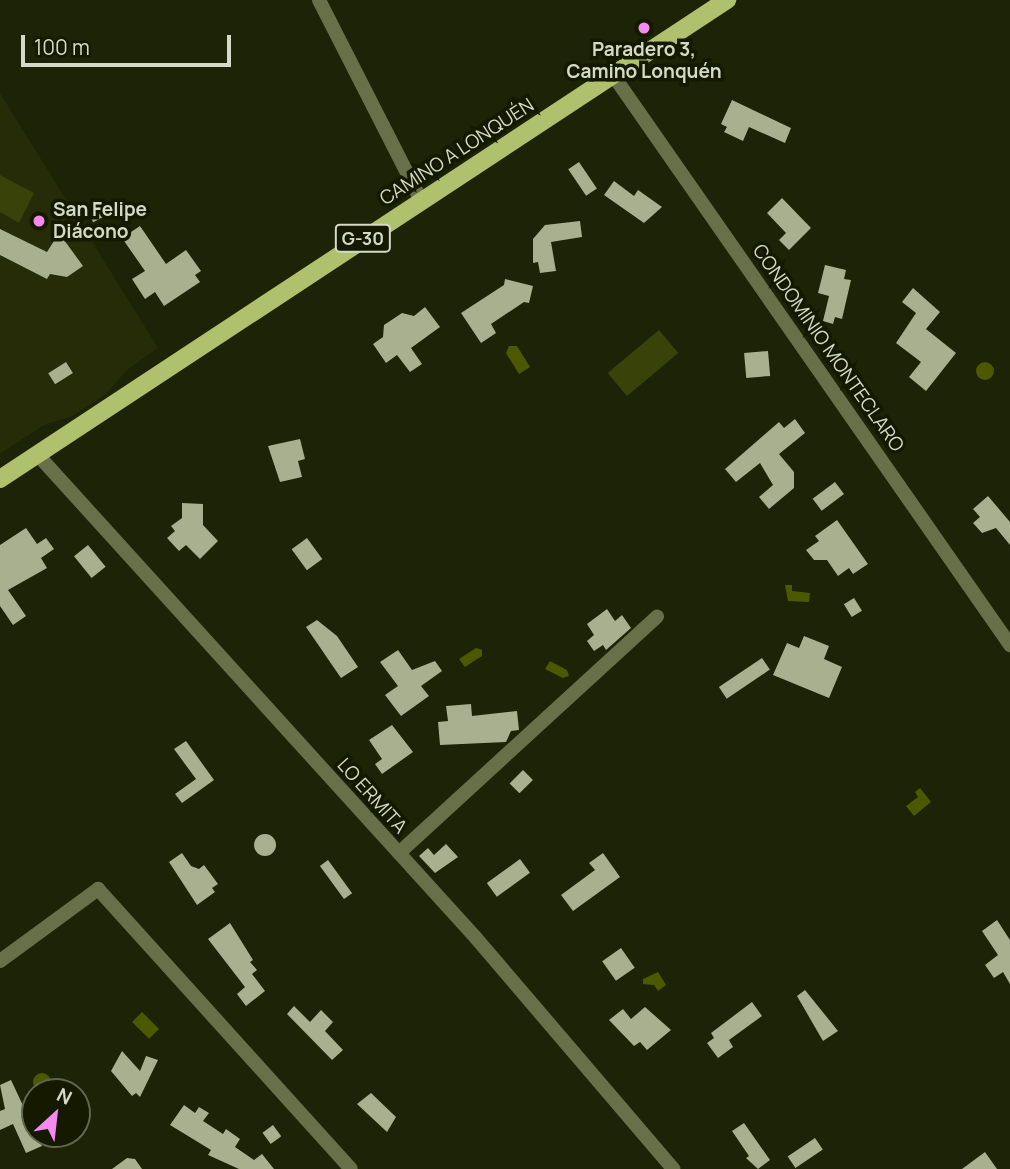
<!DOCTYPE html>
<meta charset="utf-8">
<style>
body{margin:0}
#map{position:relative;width:1010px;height:1169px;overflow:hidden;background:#1d2306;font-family:Manrope,sans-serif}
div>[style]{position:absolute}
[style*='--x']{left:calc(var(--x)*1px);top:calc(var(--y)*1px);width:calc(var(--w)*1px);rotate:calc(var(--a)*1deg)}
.built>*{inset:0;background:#252c07}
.green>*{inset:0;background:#394209;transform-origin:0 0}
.water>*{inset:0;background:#4c5900;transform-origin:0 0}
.round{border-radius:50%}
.building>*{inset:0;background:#a8b08f;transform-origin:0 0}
.minor>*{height:14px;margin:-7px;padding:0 7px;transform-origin:7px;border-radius:7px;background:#677049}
.major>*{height:18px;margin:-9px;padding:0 9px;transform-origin:9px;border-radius:9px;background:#b0c16e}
.dots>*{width:19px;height:19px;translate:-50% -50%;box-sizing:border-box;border:4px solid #141900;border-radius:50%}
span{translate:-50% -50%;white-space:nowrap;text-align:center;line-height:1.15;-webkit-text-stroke:7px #141900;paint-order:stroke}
.shield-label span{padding:2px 5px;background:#141900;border:2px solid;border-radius:5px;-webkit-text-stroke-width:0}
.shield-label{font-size:18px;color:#d5d9c8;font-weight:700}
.poi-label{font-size:19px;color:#d5d9c8;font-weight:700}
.left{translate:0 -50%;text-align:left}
.street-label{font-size:19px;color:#d5d9c8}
.north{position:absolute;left:21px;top:1078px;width:70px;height:70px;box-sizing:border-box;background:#141900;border:2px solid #616650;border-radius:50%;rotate:27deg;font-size:19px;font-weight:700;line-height:28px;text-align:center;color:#d5d9c8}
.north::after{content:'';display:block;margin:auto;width:24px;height:32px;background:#f489ef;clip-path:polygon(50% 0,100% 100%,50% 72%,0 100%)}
.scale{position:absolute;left:21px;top:35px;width:210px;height:32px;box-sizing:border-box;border:4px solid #d5d9c8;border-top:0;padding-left:9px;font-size:21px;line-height:24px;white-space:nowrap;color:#d5d9c8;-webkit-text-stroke:5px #141900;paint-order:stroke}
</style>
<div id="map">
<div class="built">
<div style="clip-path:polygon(0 93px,158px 348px,127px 370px,106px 394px,72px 416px,44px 425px,0 454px)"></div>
</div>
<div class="green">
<div style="clip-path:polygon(0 175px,34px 193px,19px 223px,0 212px)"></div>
<div style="left:659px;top:330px;width:30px;height:67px;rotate:50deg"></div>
</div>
<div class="water">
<div style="clip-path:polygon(509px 346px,517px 346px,530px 367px,519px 374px,506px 353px)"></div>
<div class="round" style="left:976px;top:362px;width:18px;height:18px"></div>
<div style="clip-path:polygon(785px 585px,792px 585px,792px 591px,810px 593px,809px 602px,788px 601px)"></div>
<div style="clip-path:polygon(476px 648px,482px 650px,482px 656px,465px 667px,459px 659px)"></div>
<div style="clip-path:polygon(550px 661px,567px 670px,569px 676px,563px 678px,545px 669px)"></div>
<div style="clip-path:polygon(920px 788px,931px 802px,914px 816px,906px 806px,918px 797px,915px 792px)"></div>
<div style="clip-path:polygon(658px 972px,666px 985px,658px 991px,654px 985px,643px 984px,643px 979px)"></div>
<div style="left:142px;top:1012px;width:24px;height:14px;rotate:45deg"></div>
<div class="round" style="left:33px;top:1073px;width:18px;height:18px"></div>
</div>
<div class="building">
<div style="clip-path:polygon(732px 100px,791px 128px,785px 143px,749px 127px,743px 141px,724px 132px,727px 127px,721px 124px)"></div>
<div style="left:579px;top:162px;width:32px;height:13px;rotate:56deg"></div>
<div style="clip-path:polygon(614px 181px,634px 196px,638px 190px,662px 207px,644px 223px,604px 195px)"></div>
<div style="clip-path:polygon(782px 198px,811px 228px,789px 250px,779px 240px,786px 233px,767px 213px)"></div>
<div style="left:103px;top:200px;width:15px;height:19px;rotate:62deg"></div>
<div style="clip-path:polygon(580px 221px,582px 237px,551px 242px,556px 271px,540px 273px,538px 262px,533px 263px,533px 239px,545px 225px)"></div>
<div style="clip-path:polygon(140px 226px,166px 264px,186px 250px,201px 271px,195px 275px,200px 282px,164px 306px,155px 292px,145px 299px,132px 279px,145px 271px,122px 238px)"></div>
<div style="clip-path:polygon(0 229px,47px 252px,59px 233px,83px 266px,67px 277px,50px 274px,47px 279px,0 255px)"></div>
<div style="clip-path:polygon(825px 265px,846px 270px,844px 279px,851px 280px,842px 319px,835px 317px,833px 324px,823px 321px,829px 296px,818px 293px)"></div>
<div style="clip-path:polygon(505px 279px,533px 286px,529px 303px,524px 302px,491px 324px,496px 333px,481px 343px,461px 313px,504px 285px)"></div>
<div style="clip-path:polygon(913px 288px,940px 312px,926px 329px,956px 353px,926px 391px,909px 377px,921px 362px,896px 343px,916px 313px,902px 302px)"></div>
<div style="clip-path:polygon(425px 307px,440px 327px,411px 348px,422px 364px,410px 372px,397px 355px,386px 363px,373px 344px,383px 337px,384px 325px,402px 313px,414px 316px)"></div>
<div style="left:768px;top:351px;width:25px;height:24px;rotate:85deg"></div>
<div style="left:66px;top:362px;width:13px;height:21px;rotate:58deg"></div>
<div style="clip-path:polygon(795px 419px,805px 433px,779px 454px,794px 472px,794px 488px,769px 509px,759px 497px,773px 485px,760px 463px,736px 482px,725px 469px,779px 422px,784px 428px)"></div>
<div style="clip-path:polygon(300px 439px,305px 459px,298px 461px,302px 477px,280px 482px,268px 446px)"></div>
<div style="left:835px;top:482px;width:15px;height:28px;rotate:53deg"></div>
<div style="clip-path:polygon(988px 496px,1010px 522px,1010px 545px,996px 528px,982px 533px,973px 523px,980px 517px,973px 509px)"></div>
<div style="clip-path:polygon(182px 503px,203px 504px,203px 525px,218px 541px,200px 559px,186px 545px,179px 551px,167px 538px,175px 531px,171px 526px,182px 518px)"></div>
<div style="clip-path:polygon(837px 520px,868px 564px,853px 574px,849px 568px,838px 576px,827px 560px,814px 560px,806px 550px,819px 541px,815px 536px)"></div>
<div style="clip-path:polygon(26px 528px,37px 544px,46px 538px,54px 549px,41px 558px,47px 568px,8px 590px,26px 616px,13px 625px,0 606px,0 545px)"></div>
<div style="left:307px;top:538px;width:26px;height:19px;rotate:54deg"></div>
<div style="left:88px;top:545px;width:28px;height:18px;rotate:51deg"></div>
<div style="left:854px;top:598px;width:15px;height:12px;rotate:58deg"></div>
<div style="clip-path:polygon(607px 609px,615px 621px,622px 615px,631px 628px,606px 650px,603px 645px,594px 651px,587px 641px,594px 635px,587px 624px)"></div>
<div style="clip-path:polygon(317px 620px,337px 636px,358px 667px,341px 678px,306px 627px)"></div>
<div style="clip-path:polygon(804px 636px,829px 646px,824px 659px,842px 667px,829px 698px,773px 675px,787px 643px,799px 648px)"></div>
<div style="clip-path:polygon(398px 650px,412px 670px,435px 661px,442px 671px,421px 686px,429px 696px,401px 716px,385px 695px,398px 686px,380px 662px)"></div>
<div style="left:762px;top:658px;width:14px;height:52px;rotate:56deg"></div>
<div style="clip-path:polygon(471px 704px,472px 716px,517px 711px,519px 730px,511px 731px,506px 742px,440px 745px,438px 722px,448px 721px,446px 706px)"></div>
<div style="clip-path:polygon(392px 725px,413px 752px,382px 774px,375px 764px,382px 759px,369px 740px)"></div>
<div style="clip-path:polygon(186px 741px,214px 780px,182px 803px,175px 794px,196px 779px,174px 749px)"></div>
<div style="left:523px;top:770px;width:14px;height:19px;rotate:45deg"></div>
<div class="round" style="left:254px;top:834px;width:22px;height:22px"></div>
<div style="clip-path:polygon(446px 844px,458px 857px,435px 873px,419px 856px,428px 848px,434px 855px)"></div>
<div style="clip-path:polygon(182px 853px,191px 866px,199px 869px,204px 865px,218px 884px,212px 888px,215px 892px,197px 905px,169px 862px)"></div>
<div style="clip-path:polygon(603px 853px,620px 877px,573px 911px,561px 895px,595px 870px,589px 863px)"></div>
<div style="left:520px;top:859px;width:17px;height:41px;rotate:54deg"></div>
<div style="left:328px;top:860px;width:41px;height:10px;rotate:54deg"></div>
<div style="clip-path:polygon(997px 920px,1010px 940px,1010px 984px,1003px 972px,994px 978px,985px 965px,998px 955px,982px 931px)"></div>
<div style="clip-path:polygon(230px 923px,253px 960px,250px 962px,257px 970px,252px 974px,265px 991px,246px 1006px,237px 994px,245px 987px,208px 939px)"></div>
<div style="left:621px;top:948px;width:24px;height:23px;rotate:55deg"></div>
<div style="clip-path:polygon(805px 990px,838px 1031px,823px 1041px,797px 996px)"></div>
<div style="clip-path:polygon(752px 1002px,762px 1016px,729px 1040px,733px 1047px,718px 1058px,707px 1043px,714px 1038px,711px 1033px)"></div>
<div style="clip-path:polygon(294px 1006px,310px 1022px,321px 1010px,333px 1022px,325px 1031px,343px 1050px,332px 1060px,287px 1014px)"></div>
<div style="clip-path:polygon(645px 1007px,671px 1030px,647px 1050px,640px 1042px,634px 1046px,609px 1020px,623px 1009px,631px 1019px)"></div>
<div style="clip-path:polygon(122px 1051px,140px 1071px,146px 1056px,158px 1060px,140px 1097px,136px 1093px,132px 1096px,111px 1071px)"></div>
<div style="clip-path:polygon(11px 1080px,42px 1146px,26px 1153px,13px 1124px,0 1130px,0 1111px,5px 1109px,0 1085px)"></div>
<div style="clip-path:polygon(371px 1093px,396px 1117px,387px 1132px,357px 1104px)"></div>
<div style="clip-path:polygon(184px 1105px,195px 1113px,199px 1107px,209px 1113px,203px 1121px,223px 1134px,226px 1129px,240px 1139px,235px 1147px,254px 1160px,262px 1154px,274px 1169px,239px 1169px,208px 1155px,211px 1150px,170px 1125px)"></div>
<div style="clip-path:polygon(744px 1123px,770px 1160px,758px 1169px,746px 1158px,749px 1156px,732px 1131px)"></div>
<div style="left:273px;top:1125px;width:14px;height:13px;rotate:54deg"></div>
<div style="left:815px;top:1138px;width:14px;height:33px;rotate:56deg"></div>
<div style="clip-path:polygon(985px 1152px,997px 1169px,962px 1169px)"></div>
<div style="clip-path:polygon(127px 1158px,135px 1159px,142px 1169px,112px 1169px)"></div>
</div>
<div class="minor">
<div style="--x:319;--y:0;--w:225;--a:63"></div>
<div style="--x:613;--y:75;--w:695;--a:55.14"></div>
<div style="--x:37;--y:454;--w:653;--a:47.79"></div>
<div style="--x:476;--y:938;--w:304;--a:49.5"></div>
<div style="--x:399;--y:853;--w:350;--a:-42.5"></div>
<div style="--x:0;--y:961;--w:122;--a:-36.3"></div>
<div style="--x:98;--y:889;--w:377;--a:47.9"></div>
</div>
<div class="major">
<div style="--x:0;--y:479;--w:871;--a:-33.38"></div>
</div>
<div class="dots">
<div style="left:644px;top:28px;background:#f489ef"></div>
<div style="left:39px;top:221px;background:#f489ef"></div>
</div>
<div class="shield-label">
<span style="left:363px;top:238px">G-30</span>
</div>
<div class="poi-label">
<span style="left:644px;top:61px">Paradero 3,<br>Camino Lonquén</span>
<span class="left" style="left:53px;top:221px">San Felipe<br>Diácono</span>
</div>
<div class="street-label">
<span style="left:457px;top:152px;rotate:-33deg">CAMINO A LONQUÉN</span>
<span style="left:828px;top:348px;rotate:55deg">CONDOMINIO MONTECLARO</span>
<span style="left:372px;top:796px;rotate:48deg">LO ERMITA</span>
</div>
<div class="north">N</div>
<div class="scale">100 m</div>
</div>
